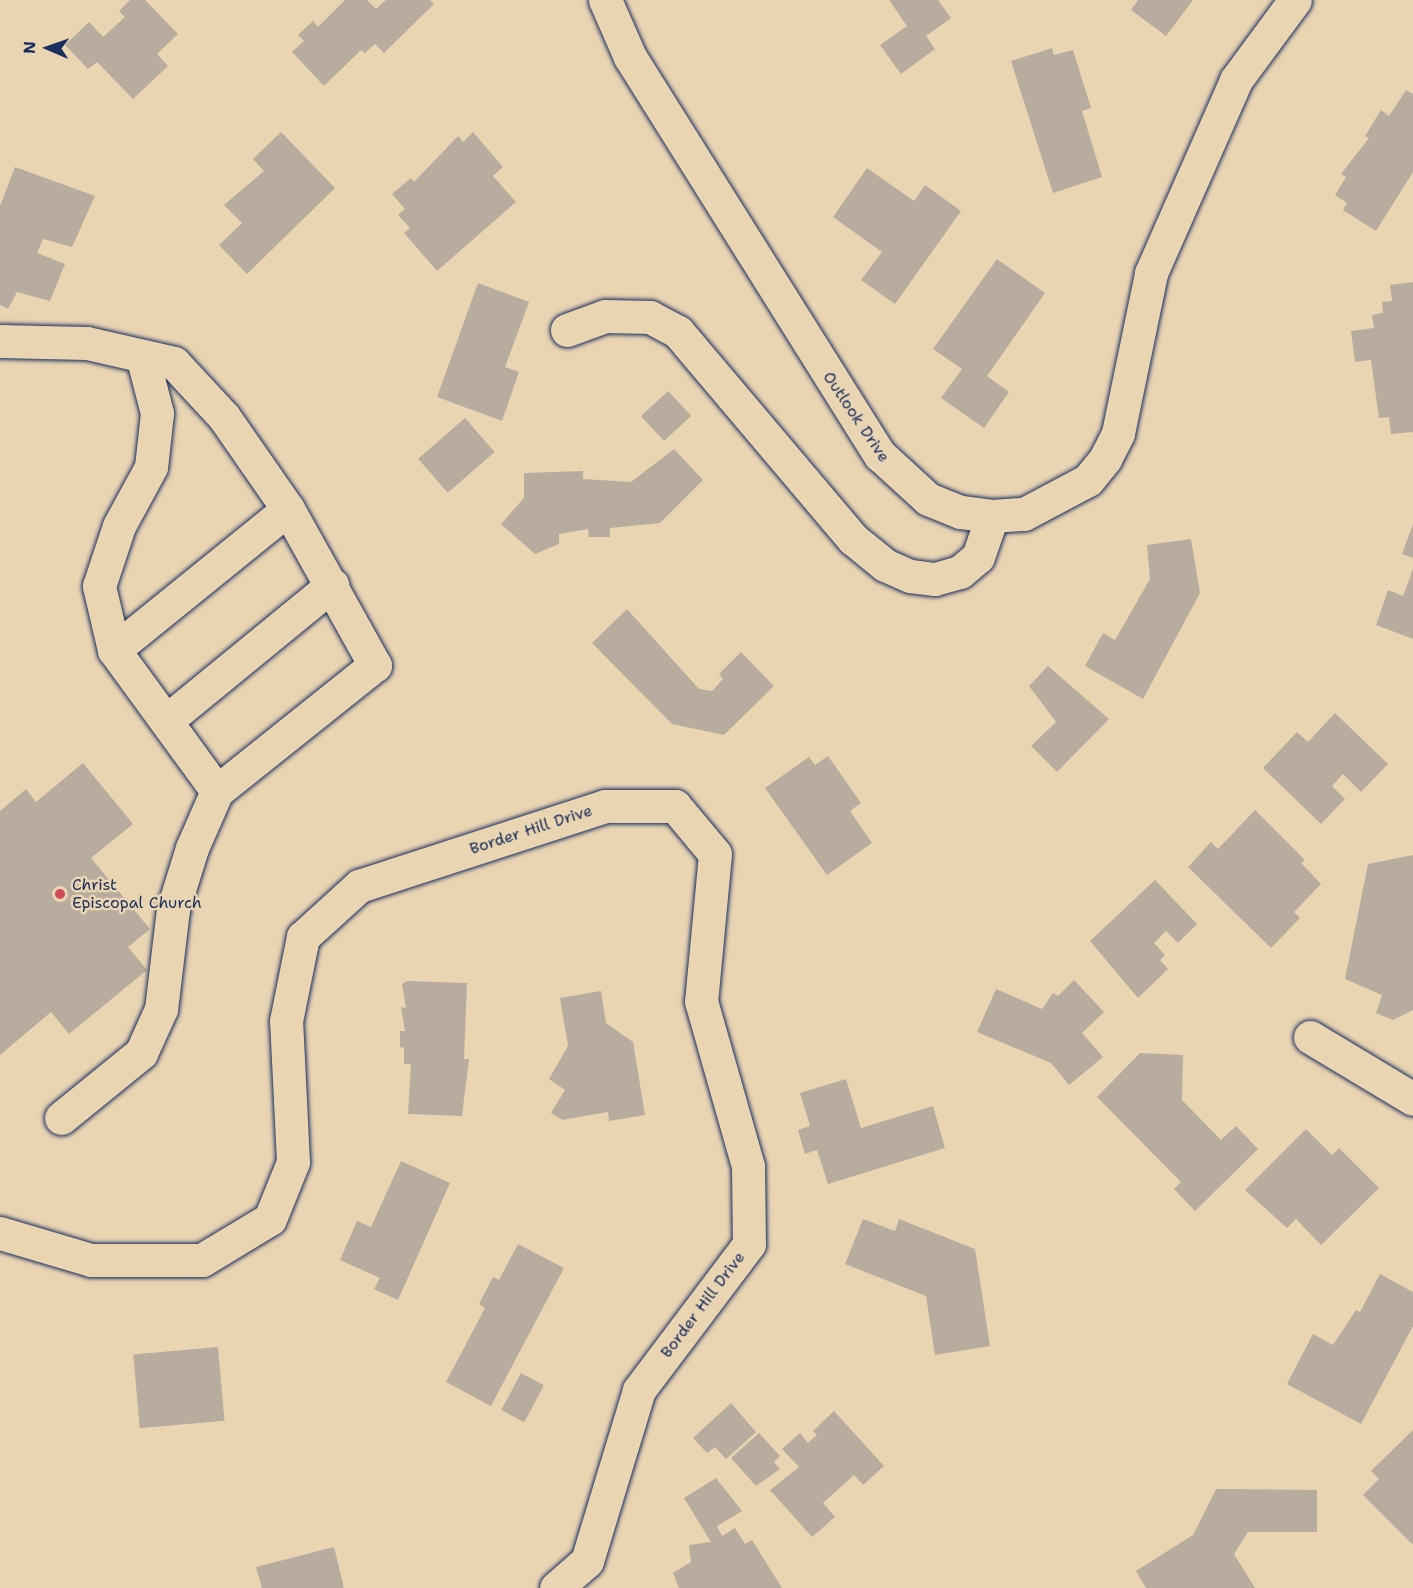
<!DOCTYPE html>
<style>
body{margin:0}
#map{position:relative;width:1413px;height:1588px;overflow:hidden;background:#ead5b3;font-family:"Shantell Sans",sans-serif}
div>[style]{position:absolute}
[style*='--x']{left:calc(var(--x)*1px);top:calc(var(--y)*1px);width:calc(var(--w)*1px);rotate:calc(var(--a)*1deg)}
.building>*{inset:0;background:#b7ac9e;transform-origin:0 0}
.roads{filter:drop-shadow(0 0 2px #1b2f5e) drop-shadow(0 0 2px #1b2f5e)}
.minor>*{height:33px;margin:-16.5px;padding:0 16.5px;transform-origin:16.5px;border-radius:16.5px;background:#ead5b3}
.dots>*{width:16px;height:16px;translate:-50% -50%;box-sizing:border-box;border:3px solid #ead5b3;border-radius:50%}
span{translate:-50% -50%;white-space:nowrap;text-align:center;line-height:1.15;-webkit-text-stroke:5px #ead5b3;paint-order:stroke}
.street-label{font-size:16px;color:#1b2f5e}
.poi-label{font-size:16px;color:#1b2f5e}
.left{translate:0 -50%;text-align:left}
.north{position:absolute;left:18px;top:18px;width:60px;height:60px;-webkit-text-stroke:4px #ead5b3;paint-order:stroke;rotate:272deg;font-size:16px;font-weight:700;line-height:24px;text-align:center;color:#1b2f5e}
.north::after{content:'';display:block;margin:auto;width:21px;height:27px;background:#1b2f5e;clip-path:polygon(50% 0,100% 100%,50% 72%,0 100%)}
</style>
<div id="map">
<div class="building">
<div style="clip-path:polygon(130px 0,145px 0,178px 34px,157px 54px,168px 66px,133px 99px,97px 62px,88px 69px,65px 45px,89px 22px,103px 37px,125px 17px,119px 11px)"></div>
<div style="clip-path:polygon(345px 0,367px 0,376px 9px,386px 0,430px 0,434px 4px,384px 53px,375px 44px,365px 53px,361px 50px,324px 86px,292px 52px,304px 41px,298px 35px,313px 21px,318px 27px)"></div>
<div style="clip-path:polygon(889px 0,938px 0,951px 18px,926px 36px,935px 49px,901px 74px,880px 45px,907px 26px)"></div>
<div style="clip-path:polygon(1138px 0,1193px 0,1166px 36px,1131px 10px)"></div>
<div style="clip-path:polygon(1052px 48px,1054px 55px,1073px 50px,1091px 108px,1082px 111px,1102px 177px,1053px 193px,1011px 61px)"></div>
<div style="clip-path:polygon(1406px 90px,1413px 94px,1413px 172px,1376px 231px,1343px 210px,1347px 203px,1335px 195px,1346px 177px,1341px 174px,1369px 138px,1365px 136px,1381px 110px,1389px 116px)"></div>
<div style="clip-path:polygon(281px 132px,335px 188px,247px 274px,219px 245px,242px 223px,224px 205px,264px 171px,253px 159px)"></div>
<div style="clip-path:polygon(473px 132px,503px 167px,493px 176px,516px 202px,437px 271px,404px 233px,410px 228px,398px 215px,405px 209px,392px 194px,411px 178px,414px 182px,458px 136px,463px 142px)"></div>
<div style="clip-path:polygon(15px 167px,95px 196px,72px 247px,43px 239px,37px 253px,65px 264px,50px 301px,17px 292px,8px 309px,0 305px,0 206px)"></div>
<div style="clip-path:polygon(867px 168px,914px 201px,925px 185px,961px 211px,895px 304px,861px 280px,882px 252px,833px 217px)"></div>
<div style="clip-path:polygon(997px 259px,1045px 293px,987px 376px,1009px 392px,984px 428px,941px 398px,962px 369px,933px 349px)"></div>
<div style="clip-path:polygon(1413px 282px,1413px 432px,1391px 434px,1389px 417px,1379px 418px,1371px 360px,1355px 362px,1351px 331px,1374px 328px,1372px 315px,1383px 313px,1382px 302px,1392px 301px,1390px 285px)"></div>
<div style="clip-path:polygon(478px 283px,529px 302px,505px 367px,519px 372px,502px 421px,437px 397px)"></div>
<div style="left:668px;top:391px;width:34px;height:37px;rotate:47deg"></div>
<div style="left:465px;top:418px;width:45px;height:62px;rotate:49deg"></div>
<div style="clip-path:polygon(674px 449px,703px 480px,660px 523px,610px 528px,610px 537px,589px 537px,588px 529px,559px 534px,559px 544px,535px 554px,501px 524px,524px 498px,524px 473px,583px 471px,583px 479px,631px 482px)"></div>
<div style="clip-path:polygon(1413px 524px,1413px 558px,1402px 554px)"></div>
<div style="clip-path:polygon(1191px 539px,1200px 593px,1143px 699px,1085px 666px,1103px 633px,1115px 640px,1150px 579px,1147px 545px)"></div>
<div style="clip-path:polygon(1413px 569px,1413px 639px,1376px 625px,1388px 590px,1403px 596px)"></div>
<div style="clip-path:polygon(627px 609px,699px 689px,712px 691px,723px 679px,719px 674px,741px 652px,774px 686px,724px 735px,672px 724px,592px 643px)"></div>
<div style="clip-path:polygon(1048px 666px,1109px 719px,1057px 772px,1031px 746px,1056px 722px,1029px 686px)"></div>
<div style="clip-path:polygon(1335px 713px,1388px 764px,1361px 792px,1343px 774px,1332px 786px,1345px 799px,1321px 824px,1263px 768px,1297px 732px,1308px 742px)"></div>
<div style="clip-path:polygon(828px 756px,861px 803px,850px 811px,872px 843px,827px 875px,765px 788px,809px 757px,815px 765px)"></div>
<div style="clip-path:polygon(83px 763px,133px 824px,91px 858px,150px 929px,128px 947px,147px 970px,69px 1034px,51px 1012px,0 1055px,0 811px,26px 789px,36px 802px)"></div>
<div style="clip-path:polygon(1255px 810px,1305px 860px,1301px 863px,1321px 884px,1294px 912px,1300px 918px,1271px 948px,1188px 867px,1211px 842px,1218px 849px)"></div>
<div style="clip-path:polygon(1413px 855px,1413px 1010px,1393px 1020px,1376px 1013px,1382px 995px,1345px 979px,1368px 864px)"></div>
<div style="clip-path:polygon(1155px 880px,1197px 924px,1178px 943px,1166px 931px,1154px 943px,1165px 955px,1160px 960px,1168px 969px,1138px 998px,1090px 941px)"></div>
<div style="clip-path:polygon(1074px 980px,1104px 1012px,1082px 1033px,1103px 1057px,1069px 1085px,1051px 1063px,977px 1032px,996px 989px,1042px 1009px,1053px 993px,1058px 996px)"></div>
<div style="clip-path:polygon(407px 981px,467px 983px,464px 1059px,469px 1059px,462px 1116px,408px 1114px,411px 1064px,404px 1064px,404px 1048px,400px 1047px,400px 1031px,405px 1031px,401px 1007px,406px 1008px,402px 984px)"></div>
<div style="clip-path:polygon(601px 991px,606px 1023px,633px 1042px,645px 1115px,609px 1121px,608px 1112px,562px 1120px,551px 1113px,565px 1090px,549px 1079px,568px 1046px,560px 998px)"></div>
<div style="clip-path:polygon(1140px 1053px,1183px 1055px,1182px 1100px,1221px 1140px,1236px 1126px,1258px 1149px,1195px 1211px,1174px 1189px,1181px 1182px,1097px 1097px)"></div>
<div style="clip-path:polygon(846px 1079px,861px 1128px,933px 1106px,945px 1148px,828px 1184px,817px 1150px,805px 1154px,798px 1130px,810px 1126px,800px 1093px)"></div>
<div style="clip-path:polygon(1306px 1129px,1332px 1155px,1339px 1148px,1379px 1188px,1321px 1245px,1296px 1219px,1287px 1228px,1245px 1190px)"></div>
<div style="clip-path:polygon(401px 1161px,450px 1183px,398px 1300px,374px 1289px,380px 1278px,340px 1260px,357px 1221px,371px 1227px)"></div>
<div style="clip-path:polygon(863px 1219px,895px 1231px,899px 1219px,975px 1249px,990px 1346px,935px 1355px,926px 1296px,845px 1264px)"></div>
<div style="clip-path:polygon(518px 1244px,564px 1268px,491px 1406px,446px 1382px,485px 1308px,479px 1304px,493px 1277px,499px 1280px)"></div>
<div style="clip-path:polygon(1380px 1274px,1413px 1292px,1413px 1326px,1361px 1424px,1287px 1384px,1313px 1334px,1333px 1345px,1356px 1310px,1360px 1312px)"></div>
<div style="left:218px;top:1347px;width:74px;height:85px;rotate:85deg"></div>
<div style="left:521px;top:1373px;width:26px;height:42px;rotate:28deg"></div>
<div style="clip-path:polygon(731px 1403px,756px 1432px,726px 1459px,715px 1447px,707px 1453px,693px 1438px)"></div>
<div style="clip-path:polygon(834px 1411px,884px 1466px,863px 1485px,854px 1475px,823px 1503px,835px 1517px,812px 1537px,770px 1490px,799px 1467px,782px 1449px,800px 1433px,808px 1443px,817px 1435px,813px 1431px)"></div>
<div style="clip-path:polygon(1413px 1430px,1413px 1543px,1412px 1544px,1363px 1495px,1379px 1479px,1371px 1471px)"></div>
<div style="clip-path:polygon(759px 1433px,780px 1456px,774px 1462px,780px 1469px,756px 1486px,731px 1458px)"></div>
<div style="clip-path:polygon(716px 1478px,742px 1511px,717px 1526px,722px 1536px,735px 1528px,745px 1544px,752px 1540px,782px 1588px,679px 1588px,673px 1573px,691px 1562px,689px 1545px,711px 1542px,684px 1498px)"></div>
<div style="clip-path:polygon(1216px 1489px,1317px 1490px,1317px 1532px,1248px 1532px,1234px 1554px,1255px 1588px,1146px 1588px,1136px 1571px,1193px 1535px)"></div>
<div style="clip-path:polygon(334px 1547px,344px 1588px,262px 1588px,256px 1567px)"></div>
</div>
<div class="roads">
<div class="minor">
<div style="--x:605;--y:0;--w:62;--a:66.3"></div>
<div style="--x:630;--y:57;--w:470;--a:57.9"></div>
<div style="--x:880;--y:455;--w:65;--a:42.5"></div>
<div style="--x:928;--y:499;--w:35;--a:22"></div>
<div style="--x:961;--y:512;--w:31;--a:7"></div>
<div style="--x:992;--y:516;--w:32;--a:-4"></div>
<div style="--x:1024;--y:514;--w:72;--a:-28"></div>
<div style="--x:1088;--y:480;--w:27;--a:-51"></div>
<div style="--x:1105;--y:459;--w:29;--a:-63"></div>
<div style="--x:1118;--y:433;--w:163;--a:-78.3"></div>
<div style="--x:1151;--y:273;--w:211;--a:-66.2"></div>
<div style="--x:1236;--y:80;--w:99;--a:-53.6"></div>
<div style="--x:567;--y:330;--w:40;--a:-20.2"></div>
<div style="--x:605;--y:316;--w:45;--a:1.3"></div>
<div style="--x:650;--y:317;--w:32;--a:28"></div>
<div style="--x:678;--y:332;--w:271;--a:49.8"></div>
<div style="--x:853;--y:539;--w:41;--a:39.1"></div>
<div style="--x:885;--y:565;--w:27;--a:24"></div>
<div style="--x:910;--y:576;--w:25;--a:7"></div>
<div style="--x:935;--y:579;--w:26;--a:-16"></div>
<div style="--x:960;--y:572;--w:23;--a:-40"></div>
<div style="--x:978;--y:557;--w:43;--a:-71.1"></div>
<div style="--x:0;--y:341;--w:87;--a:1.3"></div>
<div style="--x:87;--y:343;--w:89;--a:12.9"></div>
<div style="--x:174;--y:363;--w:74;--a:47.2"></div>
<div style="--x:224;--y:417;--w:112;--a:55.2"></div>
<div style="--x:288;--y:509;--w:179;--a:60.9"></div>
<div style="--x:375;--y:665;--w:202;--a:141.4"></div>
<div style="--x:217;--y:791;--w:62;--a:113.7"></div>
<div style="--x:192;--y:848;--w:64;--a:107.3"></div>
<div style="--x:173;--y:909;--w:101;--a:96.8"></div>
<div style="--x:161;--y:1009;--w:48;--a:114.4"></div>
<div style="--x:141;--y:1053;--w:103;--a:140.9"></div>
<div style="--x:143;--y:359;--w:56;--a:75.5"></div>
<div style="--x:157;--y:413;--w:54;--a:96.3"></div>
<div style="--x:151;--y:467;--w:67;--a:118.5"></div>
<div style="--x:119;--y:526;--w:63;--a:108.4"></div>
<div style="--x:99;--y:586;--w:66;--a:76.8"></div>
<div style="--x:114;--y:650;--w:175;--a:53.9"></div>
<div style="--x:114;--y:650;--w:224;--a:-39"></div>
<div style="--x:166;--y:721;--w:215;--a:-39.3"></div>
<div style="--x:1310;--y:1037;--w:120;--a:31"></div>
<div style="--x:0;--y:1233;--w:95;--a:16.5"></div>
<div style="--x:91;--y:1260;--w:111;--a:0"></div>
<div style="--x:202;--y:1260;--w:79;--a:-31.1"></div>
<div style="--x:270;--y:1219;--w:61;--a:-68"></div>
<div style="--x:293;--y:1162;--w:141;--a:-92.8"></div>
<div style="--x:286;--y:1021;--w:86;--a:-78.6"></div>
<div style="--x:303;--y:937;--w:76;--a:-42.3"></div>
<div style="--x:359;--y:886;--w:259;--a:-18"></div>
<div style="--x:605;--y:806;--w:70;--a:0"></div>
<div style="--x:675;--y:806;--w:62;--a:50.2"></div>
<div style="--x:715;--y:854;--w:148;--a:95.4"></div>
<div style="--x:701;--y:1001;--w:172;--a:74.1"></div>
<div style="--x:748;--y:1166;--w:78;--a:89.3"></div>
<div style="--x:749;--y:1244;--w:183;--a:127"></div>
<div style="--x:639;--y:1390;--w:179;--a:106.9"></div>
<div style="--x:587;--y:1561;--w:41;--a:138.9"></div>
</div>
</div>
<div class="dots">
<div style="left:60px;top:894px;background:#d1495b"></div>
</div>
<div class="street-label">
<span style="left:856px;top:417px;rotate:56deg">Outlook Drive</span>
<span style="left:531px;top:830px;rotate:-18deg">Border Hill Drive</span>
<span style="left:703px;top:1305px;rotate:-53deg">Border Hill Drive</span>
</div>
<div class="poi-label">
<span class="left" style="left:72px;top:894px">Christ<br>Episcopal Church</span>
</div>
<div class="north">N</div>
</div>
